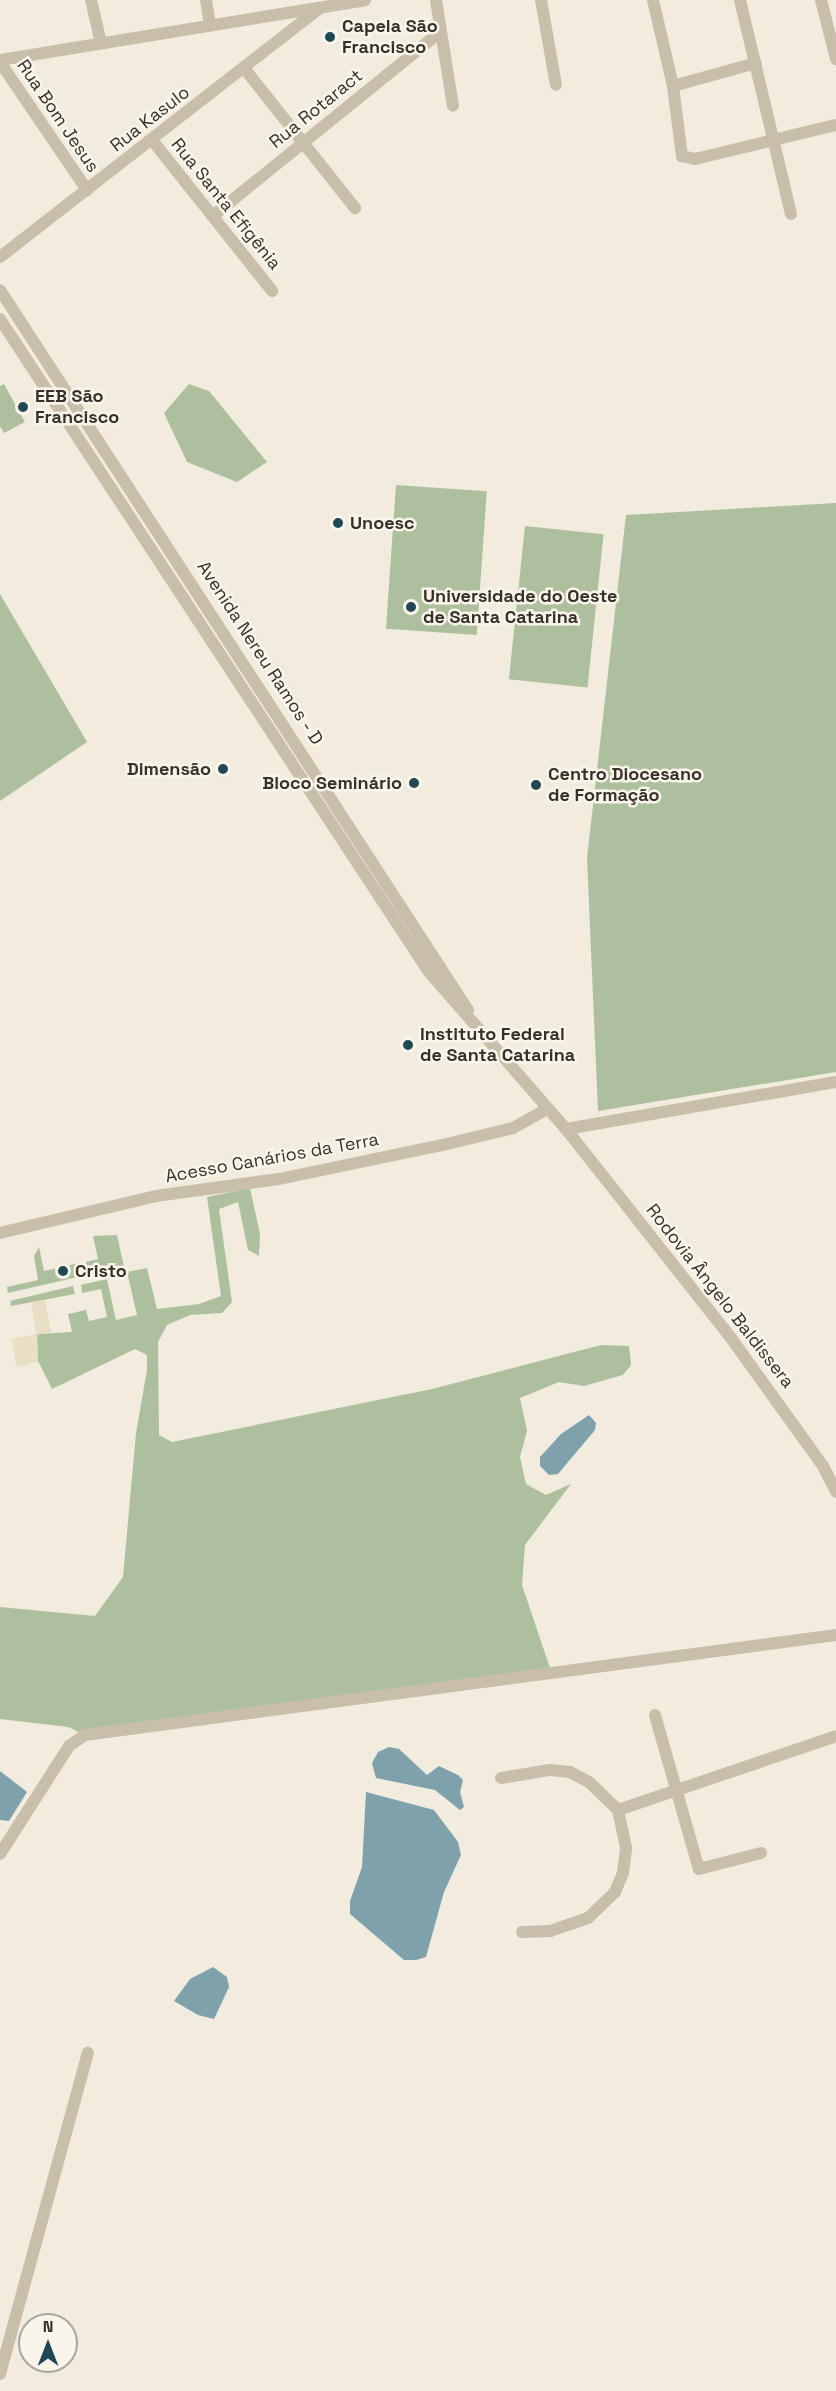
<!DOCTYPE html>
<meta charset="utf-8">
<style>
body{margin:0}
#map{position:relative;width:836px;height:2391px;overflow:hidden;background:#f1ecdd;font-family:"Space Grotesk",sans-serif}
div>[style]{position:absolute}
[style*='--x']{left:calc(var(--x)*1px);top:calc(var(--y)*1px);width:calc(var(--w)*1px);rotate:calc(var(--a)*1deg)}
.green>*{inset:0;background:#aebf9e;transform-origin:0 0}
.plaza>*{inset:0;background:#e8dfc5}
.water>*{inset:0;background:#7ea1ac}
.minor>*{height:12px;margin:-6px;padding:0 6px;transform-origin:6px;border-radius:6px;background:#c8beaa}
.dots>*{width:16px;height:16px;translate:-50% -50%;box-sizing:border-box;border:3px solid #f9f5ea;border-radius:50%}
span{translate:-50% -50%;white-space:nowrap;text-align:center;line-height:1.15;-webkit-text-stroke:5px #f9f5ea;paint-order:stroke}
.poi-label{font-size:18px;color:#363029;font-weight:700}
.left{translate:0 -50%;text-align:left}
.right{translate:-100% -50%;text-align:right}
.street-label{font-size:18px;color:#363029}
.north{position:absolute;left:18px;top:2313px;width:60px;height:60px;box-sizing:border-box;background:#f9f5ea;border:2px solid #aba69d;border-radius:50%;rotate:0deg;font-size:16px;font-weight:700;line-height:24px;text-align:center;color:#363029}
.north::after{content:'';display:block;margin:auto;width:21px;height:27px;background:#214855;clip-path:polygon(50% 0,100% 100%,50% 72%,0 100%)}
</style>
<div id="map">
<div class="green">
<div style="clip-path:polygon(4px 384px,25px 422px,4px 433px,0 426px,0 386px)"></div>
<div style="clip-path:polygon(189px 384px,209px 391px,267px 462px,237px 482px,187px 462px,164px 413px)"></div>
<div style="left:396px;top:485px;width:91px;height:144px;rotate:4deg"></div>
<div style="clip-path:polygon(836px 503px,836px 1072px,598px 1111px,587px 858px,626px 515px)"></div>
<div style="left:525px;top:526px;width:79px;height:154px;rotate:6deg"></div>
<div style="clip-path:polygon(0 594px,87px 742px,0 801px)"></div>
<div style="clip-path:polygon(250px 1188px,260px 1234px,259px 1256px,248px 1250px,238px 1202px,219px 1209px,232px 1302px,222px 1313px,190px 1315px,167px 1325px,158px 1342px,159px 1435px,172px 1442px,432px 1389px,601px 1345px,629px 1346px,631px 1365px,623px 1375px,584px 1386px,559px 1382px,520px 1398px,527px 1431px,520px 1457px,526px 1484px,546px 1495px,571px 1484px,525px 1545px,522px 1585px,552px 1674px,85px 1735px,68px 1727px,0 1719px,0 1607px,95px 1616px,123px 1577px,136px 1433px,147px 1370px,147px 1355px,135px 1349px,52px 1389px,38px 1361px,37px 1334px,72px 1332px,68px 1314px,86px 1310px,89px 1321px,107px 1317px,101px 1289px,82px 1293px,81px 1285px,107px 1279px,116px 1320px,137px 1315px,127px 1272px,147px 1268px,157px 1309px,199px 1304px,221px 1296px,207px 1197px)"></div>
<div style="clip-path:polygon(117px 1235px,124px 1267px,89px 1275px,86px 1262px,98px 1259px,93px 1236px)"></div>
<div style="clip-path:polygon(39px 1247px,44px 1271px,79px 1263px,82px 1276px,8px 1293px,7px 1287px,38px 1280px,34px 1256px)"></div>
<div style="clip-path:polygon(73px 1286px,75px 1294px,11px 1306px,10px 1301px)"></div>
</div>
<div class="plaza">
<div style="clip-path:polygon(45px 1300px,51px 1332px,37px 1335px,38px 1361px,17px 1368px,11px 1339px,36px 1334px,31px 1302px)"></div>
</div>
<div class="water">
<div style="clip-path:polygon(589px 1415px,596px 1423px,595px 1430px,558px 1474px,549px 1475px,540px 1466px,540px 1457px,561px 1434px)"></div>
<div style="clip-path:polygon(389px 1747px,399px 1749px,427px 1775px,439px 1766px,458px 1775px,463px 1780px,460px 1792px,464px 1807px,460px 1810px,435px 1790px,376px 1778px,372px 1763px,378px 1752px)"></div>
<div style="clip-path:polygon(0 1771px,27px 1792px,9px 1821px,0 1820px)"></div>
<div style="clip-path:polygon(366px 1792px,434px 1810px,458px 1842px,461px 1855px,444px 1892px,426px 1957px,416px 1960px,404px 1960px,350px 1914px,350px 1901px,362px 1867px)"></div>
<div style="clip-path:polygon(213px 1967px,227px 1977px,229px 1987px,214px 2019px,198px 2015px,174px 2001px,190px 1979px)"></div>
</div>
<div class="minor">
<div style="--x:91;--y:0;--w:44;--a:76.9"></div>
<div style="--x:206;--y:0;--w:26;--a:81"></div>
<div style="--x:436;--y:0;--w:107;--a:80.9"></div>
<div style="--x:541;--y:0;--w:86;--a:80"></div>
<div style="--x:653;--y:0;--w:88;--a:76.9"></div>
<div style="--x:673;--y:86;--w:71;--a:82.7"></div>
<div style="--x:682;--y:156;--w:13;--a:13"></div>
<div style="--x:695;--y:159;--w:145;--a:-13.6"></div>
<div style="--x:740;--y:0;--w:220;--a:76.6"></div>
<div style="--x:821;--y:0;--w:61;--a:75.7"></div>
<div style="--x:0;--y:60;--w:370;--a:-9.3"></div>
<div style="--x:0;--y:62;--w:155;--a:55.8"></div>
<div style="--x:244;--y:68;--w:179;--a:51.6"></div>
<div style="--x:673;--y:86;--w:86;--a:-15.5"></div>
<div style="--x:152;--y:140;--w:193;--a:51.5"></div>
<div style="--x:214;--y:215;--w:292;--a:-39"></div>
<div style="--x:0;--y:257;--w:405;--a:-37.9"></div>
<div style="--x:0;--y:290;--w:859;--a:56.98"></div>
<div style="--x:0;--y:319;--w:781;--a:56.7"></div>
<div style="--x:429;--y:972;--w:208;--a:48.9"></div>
<div style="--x:566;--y:1129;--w:266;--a:51.7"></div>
<div style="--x:731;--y:1338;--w:158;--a:54.3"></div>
<div style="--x:823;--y:1466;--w:29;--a:63"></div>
<div style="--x:566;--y:1129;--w:274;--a:-9.9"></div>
<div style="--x:0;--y:1233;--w:160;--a:-13.3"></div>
<div style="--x:156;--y:1196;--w:124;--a:-7.9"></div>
<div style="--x:279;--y:1179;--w:176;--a:-11.8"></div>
<div style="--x:451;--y:1143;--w:64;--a:-13.6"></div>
<div style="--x:513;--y:1128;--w:38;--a:-29"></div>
<div style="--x:655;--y:1715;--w:160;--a:74.1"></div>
<div style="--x:699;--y:1869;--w:64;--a:-14.5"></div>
<div style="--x:501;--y:1778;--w:50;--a:-9.3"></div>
<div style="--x:550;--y:1770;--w:20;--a:6"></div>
<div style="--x:570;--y:1772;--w:21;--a:28"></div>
<div style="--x:589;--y:1782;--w:40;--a:44"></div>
<div style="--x:618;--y:1810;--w:40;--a:78"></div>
<div style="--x:626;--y:1849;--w:24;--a:97"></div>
<div style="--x:623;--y:1873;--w:21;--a:113"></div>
<div style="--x:615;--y:1892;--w:37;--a:136"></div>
<div style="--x:588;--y:1918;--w:39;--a:161"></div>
<div style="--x:551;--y:1931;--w:29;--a:178"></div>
<div style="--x:618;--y:1810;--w:230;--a:-18.7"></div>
<div style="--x:0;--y:1854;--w:128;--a:-57.4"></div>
<div style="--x:69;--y:1746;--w:19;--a:-35"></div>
<div style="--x:85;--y:1735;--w:758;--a:-7.58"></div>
<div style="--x:0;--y:2374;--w:333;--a:-74.7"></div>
</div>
<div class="dots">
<div style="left:330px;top:37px;background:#214855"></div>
<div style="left:23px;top:407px;background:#214855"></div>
<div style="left:338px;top:523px;background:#214855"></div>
<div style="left:411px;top:607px;background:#214855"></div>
<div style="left:223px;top:769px;background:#214855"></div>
<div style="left:414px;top:783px;background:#214855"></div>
<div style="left:536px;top:785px;background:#214855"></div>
<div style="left:408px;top:1045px;background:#214855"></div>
<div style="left:63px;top:1271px;background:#214855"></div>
</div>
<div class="poi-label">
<span class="left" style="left:342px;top:37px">Capela São<br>Francisco</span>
<span class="left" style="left:35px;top:407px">EEB São<br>Francisco</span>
<span class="left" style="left:350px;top:523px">Unoesc</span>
<span class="left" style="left:423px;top:607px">Universidade do Oeste<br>de Santa Catarina</span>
<span class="right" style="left:211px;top:769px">Dimensão</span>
<span class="left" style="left:548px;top:785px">Centro Diocesano<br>de Formação</span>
<span class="right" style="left:402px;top:783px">Bloco Seminário</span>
<span class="left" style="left:420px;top:1045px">Instituto Federal<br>de Santa Catarina</span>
<span class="left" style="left:75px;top:1271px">Cristo</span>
</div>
<div class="street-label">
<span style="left:316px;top:109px;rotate:-39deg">Rua Rotaract</span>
<span style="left:58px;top:116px;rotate:56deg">Rua Bom Jesus</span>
<span style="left:150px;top:119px;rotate:-38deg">Rua Kasulo</span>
<span style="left:226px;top:204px;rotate:51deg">Rua Santa Efigênia</span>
<span style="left:260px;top:653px;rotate:57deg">Avenida Nereu Ramos - D</span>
<span style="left:272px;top:1158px;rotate:-10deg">Acesso Canários da Terra</span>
<span style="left:720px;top:1296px;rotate:52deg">Rodovia Ângelo Baldissera</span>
</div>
<div class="north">N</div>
</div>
